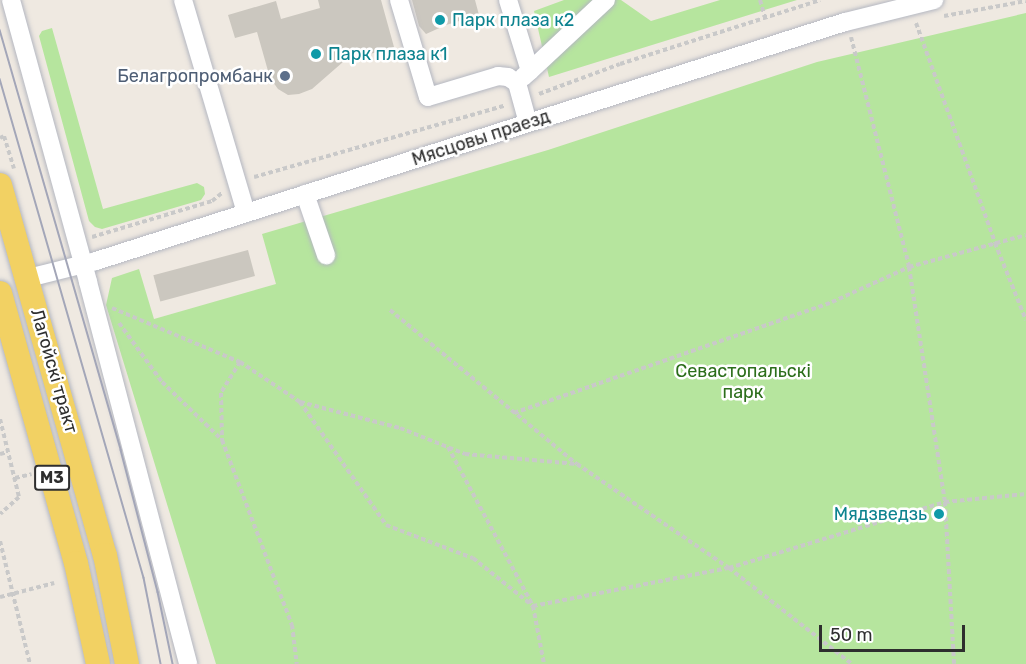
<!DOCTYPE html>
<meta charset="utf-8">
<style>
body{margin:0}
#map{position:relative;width:1026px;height:664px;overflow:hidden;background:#efe9e1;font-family:Rubik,sans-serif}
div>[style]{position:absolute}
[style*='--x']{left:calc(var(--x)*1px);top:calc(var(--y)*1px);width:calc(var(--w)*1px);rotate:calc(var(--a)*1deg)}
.green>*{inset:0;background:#b6e59e}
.building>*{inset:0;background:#cbc7bf;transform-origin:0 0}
.path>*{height:4px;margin-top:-2px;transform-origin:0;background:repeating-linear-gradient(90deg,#c9c9c9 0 4.5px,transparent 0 7.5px)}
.roads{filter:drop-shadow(0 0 2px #b4b7c1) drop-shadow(0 0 2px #b4b7c1)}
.minor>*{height:18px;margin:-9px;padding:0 9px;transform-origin:9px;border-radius:9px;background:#fff}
.major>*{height:24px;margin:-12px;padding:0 12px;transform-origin:12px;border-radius:12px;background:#f2d163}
.tram>*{height:1.5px;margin:-0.75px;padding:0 0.75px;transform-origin:0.75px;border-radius:0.75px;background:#a3a6b8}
.dots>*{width:16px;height:16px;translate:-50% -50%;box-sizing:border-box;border:3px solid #fff;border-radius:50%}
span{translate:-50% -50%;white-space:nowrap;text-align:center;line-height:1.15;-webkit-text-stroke:5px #fff;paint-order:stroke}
.shield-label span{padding:2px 4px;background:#fff;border:2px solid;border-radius:4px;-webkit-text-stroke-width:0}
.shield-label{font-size:16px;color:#2e2e2e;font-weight:700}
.culture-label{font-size:18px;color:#0d838f}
.left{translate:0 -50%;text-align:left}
.right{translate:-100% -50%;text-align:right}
.service-label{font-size:18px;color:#4e5e75}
.street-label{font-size:18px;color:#2e2e2e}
.park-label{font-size:18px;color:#2c6e1b}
.scale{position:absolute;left:819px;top:625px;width:146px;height:27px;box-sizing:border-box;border:3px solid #2e2e2e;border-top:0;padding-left:8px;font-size:18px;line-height:21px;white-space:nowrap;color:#2e2e2e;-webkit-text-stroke:4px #fff;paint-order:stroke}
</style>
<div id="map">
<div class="green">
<div style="clip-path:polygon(564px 0,621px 0,651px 21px,720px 0,797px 0,549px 77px,534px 11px)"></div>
<div style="clip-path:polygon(1026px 13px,1026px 664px,216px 664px,106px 305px,112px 278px,139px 269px,154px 319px,276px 284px,262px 234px,548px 150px,817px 62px)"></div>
<div style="clip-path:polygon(52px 28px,103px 209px,197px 183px,204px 187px,205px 194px,201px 200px,102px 229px,95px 227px,89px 221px,39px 36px,42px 31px)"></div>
</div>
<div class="building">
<div style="clip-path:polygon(318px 0,381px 0,394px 47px,343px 62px,312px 89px,299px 94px,288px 95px,278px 89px,270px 78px,257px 32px,235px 38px,228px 15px,276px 1px,281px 19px,320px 8px)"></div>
<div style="clip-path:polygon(412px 0,475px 0,479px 15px,446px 25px,426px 34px,419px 26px)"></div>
<div style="left:248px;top:250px;width:27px;height:98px;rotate:75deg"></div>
</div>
<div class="path">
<div style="--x:760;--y:0;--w:18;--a:74"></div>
<div style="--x:944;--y:16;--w:83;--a:-10.4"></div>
<div style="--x:916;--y:23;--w:234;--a:70.2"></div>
<div style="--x:995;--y:243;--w:83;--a:68.1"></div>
<div style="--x:851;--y:37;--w:237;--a:75.8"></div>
<div style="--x:909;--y:267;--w:238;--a:81.3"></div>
<div style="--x:945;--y:502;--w:162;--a:86.8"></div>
<div style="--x:539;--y:94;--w:86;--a:-20.3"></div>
<div style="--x:620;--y:64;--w:210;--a:-17.7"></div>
<div style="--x:0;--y:138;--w:4;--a:-27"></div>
<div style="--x:4;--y:136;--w:34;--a:73"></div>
<div style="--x:254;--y:177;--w:262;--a:-15.9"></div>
<div style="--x:92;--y:237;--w:125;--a:-16.7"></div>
<div style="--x:212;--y:201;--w:14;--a:-39"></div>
<div style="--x:112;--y:308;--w:139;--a:22.9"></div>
<div style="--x:240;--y:362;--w:72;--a:33.7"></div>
<div style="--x:300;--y:402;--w:103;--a:14.6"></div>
<div style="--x:400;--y:428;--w:70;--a:21.8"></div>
<div style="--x:465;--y:454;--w:112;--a:5.1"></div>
<div style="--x:390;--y:310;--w:242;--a:39.5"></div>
<div style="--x:577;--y:464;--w:184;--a:34.4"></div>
<div style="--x:729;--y:568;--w:156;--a:38"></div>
<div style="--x:119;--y:323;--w:73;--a:53.9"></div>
<div style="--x:162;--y:382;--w:83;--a:44"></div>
<div style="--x:240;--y:362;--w:36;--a:122"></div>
<div style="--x:221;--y:393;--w:47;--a:88.8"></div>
<div style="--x:222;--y:440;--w:198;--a:69.3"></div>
<div style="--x:292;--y:625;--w:39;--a:83"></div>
<div style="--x:300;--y:402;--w:150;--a:55"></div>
<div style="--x:386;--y:525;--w:93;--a:20.8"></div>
<div style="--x:473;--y:558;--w:77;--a:38.7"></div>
<div style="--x:533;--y:606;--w:200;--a:-11"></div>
<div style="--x:729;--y:568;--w:226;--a:-17"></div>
<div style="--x:945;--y:502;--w:81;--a:-5.6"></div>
<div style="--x:514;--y:413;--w:337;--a:-19.2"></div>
<div style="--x:832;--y:302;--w:85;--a:-24.4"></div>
<div style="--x:909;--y:267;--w:121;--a:-15.3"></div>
<div style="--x:0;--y:419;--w:80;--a:76.3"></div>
<div style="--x:19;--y:497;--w:25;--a:138"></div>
<div style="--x:448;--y:447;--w:180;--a:61.9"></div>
<div style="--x:533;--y:606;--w:59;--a:79.3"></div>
<div style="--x:0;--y:454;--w:8;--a:-14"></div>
<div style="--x:15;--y:478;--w:17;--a:-13"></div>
<div style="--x:0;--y:541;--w:127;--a:76.3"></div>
<div style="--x:0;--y:597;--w:56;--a:-14.5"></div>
</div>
<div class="roads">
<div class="minor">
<div style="--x:11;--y:0;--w:292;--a:74.7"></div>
<div style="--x:88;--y:282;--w:395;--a:75.3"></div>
<div style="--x:183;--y:0;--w:222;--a:73.5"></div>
<div style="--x:399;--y:0;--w:101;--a:73.4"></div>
<div style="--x:428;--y:97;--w:73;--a:-16.7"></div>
<div style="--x:498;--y:76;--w:10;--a:6"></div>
<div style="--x:508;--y:77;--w:11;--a:34"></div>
<div style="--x:517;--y:83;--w:41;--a:74.6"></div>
<div style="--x:508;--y:0;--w:74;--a:72.8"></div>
<div style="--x:530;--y:71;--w:9;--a:139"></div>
<div style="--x:530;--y:71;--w:104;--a:-43.1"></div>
<div style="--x:305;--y:194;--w:65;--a:71"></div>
<div style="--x:28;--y:278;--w:70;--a:-14"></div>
<div style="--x:96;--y:261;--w:786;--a:-17.7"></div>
<div style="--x:845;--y:22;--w:92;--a:-13.9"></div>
</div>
<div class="major">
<div style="--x:0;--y:185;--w:385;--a:74.2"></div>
<div style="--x:105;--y:555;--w:111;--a:78.6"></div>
<div style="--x:0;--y:293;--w:280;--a:74.3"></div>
<div style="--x:76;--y:563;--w:103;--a:77.7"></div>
</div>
</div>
<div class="tram">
<div style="--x:0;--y:30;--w:437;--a:73.9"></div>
<div style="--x:121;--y:450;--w:147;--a:75.4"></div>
<div style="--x:158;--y:592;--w:74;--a:78.2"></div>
<div style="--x:0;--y:79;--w:519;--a:73.9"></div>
<div style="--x:144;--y:578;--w:88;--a:78.8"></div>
</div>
<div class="dots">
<div style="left:440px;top:20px;background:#0f9aa8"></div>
<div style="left:316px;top:54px;background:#0f9aa8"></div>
<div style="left:285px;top:76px;background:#5c6f8a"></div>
<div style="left:939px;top:514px;background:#0f9aa8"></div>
</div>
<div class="shield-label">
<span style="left:52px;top:478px">М3</span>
</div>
<div class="culture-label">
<span class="left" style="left:452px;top:20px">Парк плаза к2</span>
<span class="left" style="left:328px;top:54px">Парк плаза к1</span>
<span class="right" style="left:927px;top:514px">Мядзведзь</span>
</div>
<div class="service-label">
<span class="right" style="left:273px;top:76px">Белагропромбанк</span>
</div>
<div class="street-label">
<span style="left:481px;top:138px;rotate:-18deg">Мясцовы праезд</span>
<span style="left:54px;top:371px;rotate:74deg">Лагойскі тракт</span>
</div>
<div class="park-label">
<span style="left:743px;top:382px">Севастопальскі<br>парк</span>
</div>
<div class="scale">50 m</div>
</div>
